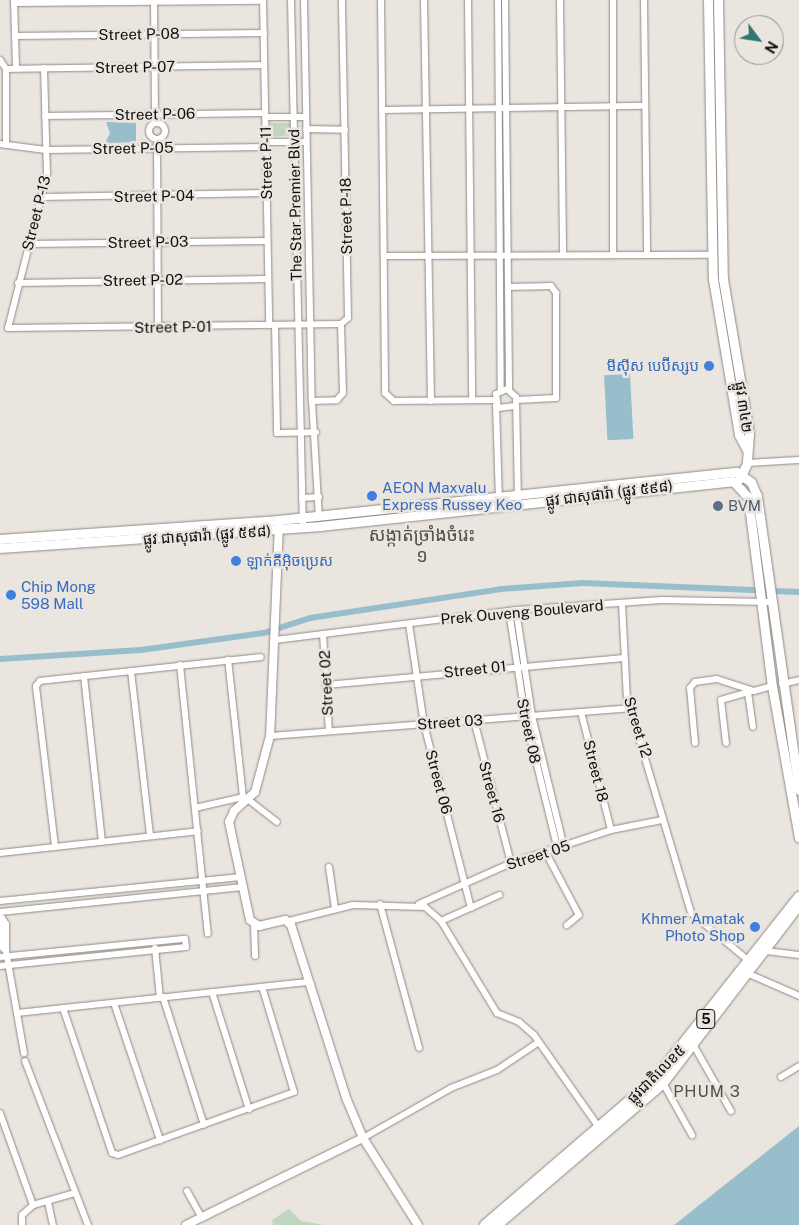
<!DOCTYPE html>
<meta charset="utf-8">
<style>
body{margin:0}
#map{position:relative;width:799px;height:1225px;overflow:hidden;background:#ebe5df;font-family:"Public Sans","Noto Sans Khmer",sans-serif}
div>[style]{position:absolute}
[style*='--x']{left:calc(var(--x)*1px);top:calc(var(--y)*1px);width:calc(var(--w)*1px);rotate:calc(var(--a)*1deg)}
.green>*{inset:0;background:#c2d5be}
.water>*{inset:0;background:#98becc;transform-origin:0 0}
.canal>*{height:6px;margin:-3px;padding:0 3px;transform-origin:3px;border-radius:3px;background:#98becc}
.roads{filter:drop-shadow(0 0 1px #8f8983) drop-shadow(0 0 1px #8f8983)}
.minor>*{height:6px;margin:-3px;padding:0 3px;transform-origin:3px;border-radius:3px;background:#fff}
.minor>.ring{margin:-3px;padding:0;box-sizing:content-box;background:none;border:6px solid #fff;border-radius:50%}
.tertiary>*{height:8px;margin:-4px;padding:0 4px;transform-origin:4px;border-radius:4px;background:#fff}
.secondary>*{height:9px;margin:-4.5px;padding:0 4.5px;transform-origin:4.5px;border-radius:4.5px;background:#fff}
.trunk>*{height:10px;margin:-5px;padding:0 5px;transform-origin:5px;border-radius:5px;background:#fff}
.dots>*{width:14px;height:14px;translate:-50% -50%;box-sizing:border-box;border:2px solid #ebe5df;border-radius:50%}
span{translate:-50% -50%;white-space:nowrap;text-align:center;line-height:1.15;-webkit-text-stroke:5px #ebe5df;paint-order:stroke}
.shield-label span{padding:1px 4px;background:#ebe5df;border:1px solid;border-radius:4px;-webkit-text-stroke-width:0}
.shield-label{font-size:14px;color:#110f0d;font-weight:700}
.street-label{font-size:15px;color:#110f0d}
.shop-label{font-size:15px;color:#366cbe}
.right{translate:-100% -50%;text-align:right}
.left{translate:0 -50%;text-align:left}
.service-label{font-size:15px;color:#4e5e75}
.neighbourhood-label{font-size:16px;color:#534e49;letter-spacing:1px}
.quarter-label{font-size:18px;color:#534e49}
.north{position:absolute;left:734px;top:15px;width:50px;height:50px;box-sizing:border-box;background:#ebe5df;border:1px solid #948f8b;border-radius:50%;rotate:121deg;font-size:14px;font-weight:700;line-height:20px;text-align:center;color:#110f0d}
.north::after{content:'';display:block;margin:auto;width:18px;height:22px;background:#2f776f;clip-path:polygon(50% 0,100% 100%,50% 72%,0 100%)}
</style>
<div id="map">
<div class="green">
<div style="clip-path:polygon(270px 123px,291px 123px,291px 135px,272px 137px)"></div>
<div style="clip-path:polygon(289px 1209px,301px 1221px,324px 1225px,273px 1225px,272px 1220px)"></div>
</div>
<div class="water">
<div style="clip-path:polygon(106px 122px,136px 123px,136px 142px,105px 143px,110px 133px)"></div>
<div style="left:630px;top:374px;width:65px;height:26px;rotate:87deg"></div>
<div style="clip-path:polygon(799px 1126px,799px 1225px,674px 1225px)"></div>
</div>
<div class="canal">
<div style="--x:0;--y:659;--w:141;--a:-3.7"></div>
<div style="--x:141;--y:650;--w:124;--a:-7.9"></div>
<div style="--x:264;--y:633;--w:48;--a:-18.1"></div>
<div style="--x:310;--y:618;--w:193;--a:-8.6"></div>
<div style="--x:501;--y:589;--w:82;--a:-4.2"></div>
<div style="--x:583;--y:583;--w:216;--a:2.4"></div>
</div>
<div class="roads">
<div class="minor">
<div style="--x:14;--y:0;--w:68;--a:88.3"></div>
<div style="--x:154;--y:0;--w:123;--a:89.5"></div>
<div style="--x:263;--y:0;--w:325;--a:88.9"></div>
<div style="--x:291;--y:0;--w:527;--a:88.7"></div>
<div style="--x:304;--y:0;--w:401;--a:88.9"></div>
<div style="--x:312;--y:401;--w:117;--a:86.6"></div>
<div style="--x:381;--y:0;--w:393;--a:89.4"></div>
<div style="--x:385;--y:393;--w:12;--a:42"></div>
<div style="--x:394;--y:401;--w:101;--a:-0.6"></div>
<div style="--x:424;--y:0;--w:401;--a:89"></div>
<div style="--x:468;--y:0;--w:400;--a:89.4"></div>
<div style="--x:498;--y:0;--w:389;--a:89.6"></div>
<div style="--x:505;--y:0;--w:389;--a:89.4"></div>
<div style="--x:560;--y:0;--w:254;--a:89.3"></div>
<div style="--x:613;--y:0;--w:254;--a:90"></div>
<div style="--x:644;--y:0;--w:255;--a:89.3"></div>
<div style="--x:14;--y:3;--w:249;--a:-0.5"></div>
<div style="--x:15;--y:36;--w:249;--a:-0.7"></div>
<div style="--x:0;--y:60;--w:11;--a:56"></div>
<div style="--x:6;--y:69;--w:76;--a:90"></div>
<div style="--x:44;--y:68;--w:106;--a:88.4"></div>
<div style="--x:47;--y:174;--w:159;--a:104.2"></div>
<div style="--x:8;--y:328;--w:333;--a:-0.7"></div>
<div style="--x:6;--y:69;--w:258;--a:-0.9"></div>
<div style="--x:382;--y:110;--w:263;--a:-0.9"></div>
<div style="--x:45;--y:116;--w:220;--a:-0.8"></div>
<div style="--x:265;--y:117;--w:41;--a:0"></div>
<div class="ring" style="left:149px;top:123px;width:10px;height:10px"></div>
<div style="--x:306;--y:129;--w:39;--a:1"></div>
<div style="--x:157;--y:139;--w:188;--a:89.7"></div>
<div style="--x:266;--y:142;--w:40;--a:0"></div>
<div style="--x:0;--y:144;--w:46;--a:7.4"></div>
<div style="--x:46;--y:150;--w:220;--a:-0.8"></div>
<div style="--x:41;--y:197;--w:225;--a:-1"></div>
<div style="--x:28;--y:244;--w:239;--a:-0.7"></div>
<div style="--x:384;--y:256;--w:328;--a:-0.2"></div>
<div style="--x:18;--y:283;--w:249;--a:-0.9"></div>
<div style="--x:508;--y:287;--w:43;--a:-1.3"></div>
<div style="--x:551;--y:286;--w:9;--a:54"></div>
<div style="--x:556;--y:293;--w:105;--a:90"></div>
<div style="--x:556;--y:398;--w:40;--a:177.1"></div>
<div style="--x:341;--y:324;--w:9;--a:-41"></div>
<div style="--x:348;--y:318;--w:318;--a:-91.1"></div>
<div style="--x:275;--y:325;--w:108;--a:88.9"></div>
<div style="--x:277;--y:433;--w:39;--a:-1"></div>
<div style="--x:312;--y:401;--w:25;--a:-2"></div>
<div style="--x:337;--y:400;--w:9;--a:-49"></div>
<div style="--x:343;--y:393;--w:69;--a:-91.7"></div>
<div style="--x:496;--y:405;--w:95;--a:88.2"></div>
<div style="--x:514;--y:406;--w:16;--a:173"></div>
<div style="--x:498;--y:408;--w:14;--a:-98"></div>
<div style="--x:496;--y:394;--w:12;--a:-24"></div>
<div style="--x:507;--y:389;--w:12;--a:42"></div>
<div style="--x:516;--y:397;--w:102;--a:88.9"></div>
<div style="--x:747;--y:463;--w:52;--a:-3.3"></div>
<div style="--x:302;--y:498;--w:17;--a:-3"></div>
<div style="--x:622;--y:604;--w:94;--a:87"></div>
<div style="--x:627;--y:698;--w:224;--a:73.4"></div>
<div style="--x:691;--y:913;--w:75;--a:39.6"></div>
<div style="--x:516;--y:610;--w:107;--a:81.4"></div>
<div style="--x:532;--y:716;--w:135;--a:76.3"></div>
<div style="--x:509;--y:611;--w:106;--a:81.3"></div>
<div style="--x:525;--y:716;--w:138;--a:76.2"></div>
<div style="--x:409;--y:624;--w:101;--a:81.5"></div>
<div style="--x:424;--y:724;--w:190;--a:75.7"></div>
<div style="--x:323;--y:634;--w:97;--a:86.5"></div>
<div style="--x:275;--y:640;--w:243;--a:-7.1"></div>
<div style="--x:516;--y:610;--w:146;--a:-3.9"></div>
<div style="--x:662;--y:600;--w:108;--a:1.1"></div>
<div style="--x:180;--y:665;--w:270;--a:84.1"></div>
<div style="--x:131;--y:671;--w:166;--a:83.4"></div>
<div style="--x:84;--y:676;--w:166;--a:83.8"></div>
<div style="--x:782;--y:684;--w:17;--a:-13"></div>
<div style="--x:326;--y:685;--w:299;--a:-5.2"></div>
<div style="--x:748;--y:692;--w:35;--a:82"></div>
<div style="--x:581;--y:712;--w:122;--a:75.7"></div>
<div style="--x:474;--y:720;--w:148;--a:75.5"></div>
<div style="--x:270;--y:736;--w:361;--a:-4.4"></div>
<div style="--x:695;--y:743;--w:55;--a:-95.2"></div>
<div style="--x:690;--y:688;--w:8;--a:-50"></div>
<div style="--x:695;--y:682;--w:22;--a:-8"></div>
<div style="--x:717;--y:679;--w:39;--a:18"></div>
<div style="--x:754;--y:691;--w:19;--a:-16"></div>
<div style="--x:726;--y:743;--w:43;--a:-96.6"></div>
<div style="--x:721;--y:700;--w:32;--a:-16"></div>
<div style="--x:250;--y:801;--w:34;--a:38"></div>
<div style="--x:195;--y:808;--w:49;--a:-12.9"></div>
<div style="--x:243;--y:797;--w:138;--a:-96.2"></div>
<div style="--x:55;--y:846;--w:161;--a:-96.8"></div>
<div style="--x:36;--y:686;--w:6;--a:-51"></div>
<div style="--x:40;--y:681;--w:222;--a:-6.2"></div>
<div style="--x:0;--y:853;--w:199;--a:-6.3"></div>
<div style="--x:546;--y:853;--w:70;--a:62"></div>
<div style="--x:579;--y:915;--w:16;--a:140"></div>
<div style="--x:329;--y:867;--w:41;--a:81.7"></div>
<div style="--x:0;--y:901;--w:242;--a:-5.7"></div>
<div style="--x:380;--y:904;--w:149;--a:74.8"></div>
<div style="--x:419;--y:904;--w:101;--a:-24"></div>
<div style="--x:511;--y:863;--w:105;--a:-18.3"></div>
<div style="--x:611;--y:830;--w:52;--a:-11.1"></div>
<div style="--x:0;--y:912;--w:244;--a:-5.9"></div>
<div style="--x:2;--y:918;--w:7;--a:56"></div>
<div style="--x:6;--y:924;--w:27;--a:90"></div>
<div style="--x:6;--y:951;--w:4;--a:-135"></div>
<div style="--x:3;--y:948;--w:30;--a:-92"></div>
<div style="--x:289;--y:921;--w:66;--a:-14"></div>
<div style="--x:353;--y:905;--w:72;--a:1.6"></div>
<div style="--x:425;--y:907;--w:21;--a:41"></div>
<div style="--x:441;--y:921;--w:108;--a:58.7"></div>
<div style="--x:497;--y:1013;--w:24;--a:22"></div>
<div style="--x:519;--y:1022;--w:20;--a:41"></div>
<div style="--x:534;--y:1035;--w:115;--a:54.9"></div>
<div style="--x:441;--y:921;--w:64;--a:-24.1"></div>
<div style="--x:254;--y:925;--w:31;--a:88"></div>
<div style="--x:155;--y:948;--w:50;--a:84.3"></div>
<div style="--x:6;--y:951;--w:104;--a:80"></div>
<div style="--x:766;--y:951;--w:33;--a:7"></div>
<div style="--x:0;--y:957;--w:186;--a:-5.6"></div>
<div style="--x:185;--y:939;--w:8;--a:83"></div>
<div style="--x:186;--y:947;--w:187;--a:174.2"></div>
<div style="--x:749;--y:974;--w:55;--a:23.7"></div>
<div style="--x:212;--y:992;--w:123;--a:72.5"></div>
<div style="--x:163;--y:997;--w:134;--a:72.2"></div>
<div style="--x:114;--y:1003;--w:145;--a:71.4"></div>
<div style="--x:63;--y:1008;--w:153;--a:71.3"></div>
<div style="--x:112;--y:1153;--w:6;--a:18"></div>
<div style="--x:118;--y:1155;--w:187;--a:-19.7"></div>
<div style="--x:294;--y:1092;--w:110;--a:-106.9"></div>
<div style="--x:17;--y:1013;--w:292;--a:-6.1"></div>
<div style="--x:694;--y:1046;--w:75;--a:60.4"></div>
<div style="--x:25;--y:1061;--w:176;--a:69"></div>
<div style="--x:781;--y:1077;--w:21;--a:-31"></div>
<div style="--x:663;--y:1083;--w:60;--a:60.9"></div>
<div style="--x:0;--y:1113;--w:98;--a:70.3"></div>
<div style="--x:363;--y:1138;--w:101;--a:-29.6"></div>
<div style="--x:451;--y:1088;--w:49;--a:-21.4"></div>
<div style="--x:497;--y:1070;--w:50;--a:-33.7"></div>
<div style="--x:187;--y:1191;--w:31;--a:61"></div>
<div style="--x:48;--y:1202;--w:24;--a:78"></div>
<div style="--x:22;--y:1225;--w:10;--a:-90"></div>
<div style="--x:22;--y:1215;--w:15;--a:-42"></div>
<div style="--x:33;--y:1205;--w:44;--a:-15.9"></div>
</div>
<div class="tertiary">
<div style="--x:279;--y:524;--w:212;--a:92.4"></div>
<div style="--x:270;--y:736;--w:58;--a:105"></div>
<div style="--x:255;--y:792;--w:28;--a:138"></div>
<div style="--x:234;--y:811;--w:12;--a:114"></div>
<div style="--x:229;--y:822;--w:100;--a:77.9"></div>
<div style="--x:250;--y:920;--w:11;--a:34"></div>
<div style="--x:259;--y:926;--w:27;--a:-13"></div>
<div style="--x:285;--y:920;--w:8;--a:40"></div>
<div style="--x:291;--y:925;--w:184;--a:72.3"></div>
<div style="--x:347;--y:1100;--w:41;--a:67.2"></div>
<div style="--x:363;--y:1138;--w:103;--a:57.7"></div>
<div style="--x:186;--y:1225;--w:197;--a:-26.2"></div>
</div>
<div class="secondary">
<div style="--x:708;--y:0;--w:279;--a:89"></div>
<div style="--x:713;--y:279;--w:158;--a:80.5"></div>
<div style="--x:739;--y:435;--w:17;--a:62"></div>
<div style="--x:718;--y:0;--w:279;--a:89"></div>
<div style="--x:723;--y:279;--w:156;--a:80.4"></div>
<div style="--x:749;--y:433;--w:30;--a:94"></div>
<div style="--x:747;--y:463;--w:17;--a:115"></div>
<div style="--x:0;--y:539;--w:279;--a:-3.9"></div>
<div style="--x:278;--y:520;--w:461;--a:-6"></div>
<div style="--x:736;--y:472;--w:18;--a:34"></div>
<div style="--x:751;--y:482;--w:15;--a:67"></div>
<div style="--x:757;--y:496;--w:297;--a:81.9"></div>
<div style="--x:0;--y:548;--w:321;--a:-3.9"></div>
<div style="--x:320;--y:526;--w:415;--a:-6.2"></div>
<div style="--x:733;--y:481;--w:22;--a:47"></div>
<div style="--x:748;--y:497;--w:191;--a:82.8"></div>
<div style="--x:772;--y:686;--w:154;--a:79.9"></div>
</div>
<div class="trunk">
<div style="--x:485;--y:1225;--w:225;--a:-40.7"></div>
<div style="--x:656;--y:1078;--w:231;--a:-51.7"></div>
<div style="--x:497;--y:1225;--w:218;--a:-40.5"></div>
<div style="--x:663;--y:1083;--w:224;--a:-52.6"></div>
</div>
</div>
<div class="dots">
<div style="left:709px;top:366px;background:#3f7fe0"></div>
<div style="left:372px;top:496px;background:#3f7fe0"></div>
<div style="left:718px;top:506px;background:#5c6f8a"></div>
<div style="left:236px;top:561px;background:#3f7fe0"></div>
<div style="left:11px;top:595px;background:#3f7fe0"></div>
<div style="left:755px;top:927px;background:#3f7fe0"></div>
</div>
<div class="shield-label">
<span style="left:706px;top:1019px">5</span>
</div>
<div class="street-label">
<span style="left:139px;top:34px;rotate:-1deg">Street P-08</span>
<span style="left:135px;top:67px;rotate:-1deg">Street P-07</span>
<span style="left:155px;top:114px;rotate:-1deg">Street P-06</span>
<span style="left:133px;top:148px;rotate:-1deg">Street P-05</span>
<span style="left:266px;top:163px;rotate:-91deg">Street P-11</span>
<span style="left:154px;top:196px;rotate:-1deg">Street P-04</span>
<span style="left:295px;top:205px;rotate:-91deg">The Star Premier Blvd</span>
<span style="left:36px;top:213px;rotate:-76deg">Street P-13</span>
<span style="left:346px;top:216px;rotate:-91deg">Street P-18</span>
<span style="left:148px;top:242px;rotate:-1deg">Street P-03</span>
<span style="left:143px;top:280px;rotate:-1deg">Street P-02</span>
<span style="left:173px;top:327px;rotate:-1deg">Street P-01</span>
<span style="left:744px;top:407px;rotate:82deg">ផ្លូវ ៣៤២</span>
<span style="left:609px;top:493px;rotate:-7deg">ផ្លូវ ជាសុផារ៉ា (ផ្លូវ ៥៩៨)</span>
<span style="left:207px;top:535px;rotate:-4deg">ផ្លូវ ជាសុផារ៉ា (ផ្លូវ ៥៩៨)</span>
<span style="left:522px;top:612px;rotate:-5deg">Prek Ouveng Boulevard</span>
<span style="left:475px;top:669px;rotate:-6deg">Street 01</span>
<span style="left:326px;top:683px;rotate:-93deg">Street 02</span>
<span style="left:450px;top:722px;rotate:-4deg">Street 03</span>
<span style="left:638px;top:727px;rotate:73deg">Street 12</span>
<span style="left:529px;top:731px;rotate:78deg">Street 08</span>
<span style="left:596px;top:771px;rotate:76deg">Street 18</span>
<span style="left:439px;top:782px;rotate:75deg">Street 06</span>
<span style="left:492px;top:792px;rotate:75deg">Street 16</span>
<span style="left:538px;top:855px;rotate:-18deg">Street 05</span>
<span style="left:656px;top:1074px;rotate:-45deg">ផ្លូវជាតិលេខ៥</span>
</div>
<div class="shop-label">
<span class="right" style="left:699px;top:366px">មីសុីស បេប៊ីស្សប</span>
<span class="left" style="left:382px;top:496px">AEON Maxvalu<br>Express Russey Keo</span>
<span class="left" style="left:246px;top:561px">ឡាក់គីអ៊ិចប្រេស</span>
<span class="left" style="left:21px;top:595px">Chip Mong<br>598 Mall</span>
<span class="right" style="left:745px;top:927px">Khmer Amatak<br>Photo Shop</span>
</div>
<div class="service-label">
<span class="left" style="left:728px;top:506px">BVM</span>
</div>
<div class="neighbourhood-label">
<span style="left:707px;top:1092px">PHUM 3</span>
</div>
<div class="quarter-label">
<span style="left:422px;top:546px">សង្កាត់ច្រាំងចំរេះ<br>១</span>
</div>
<div class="north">N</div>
</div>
